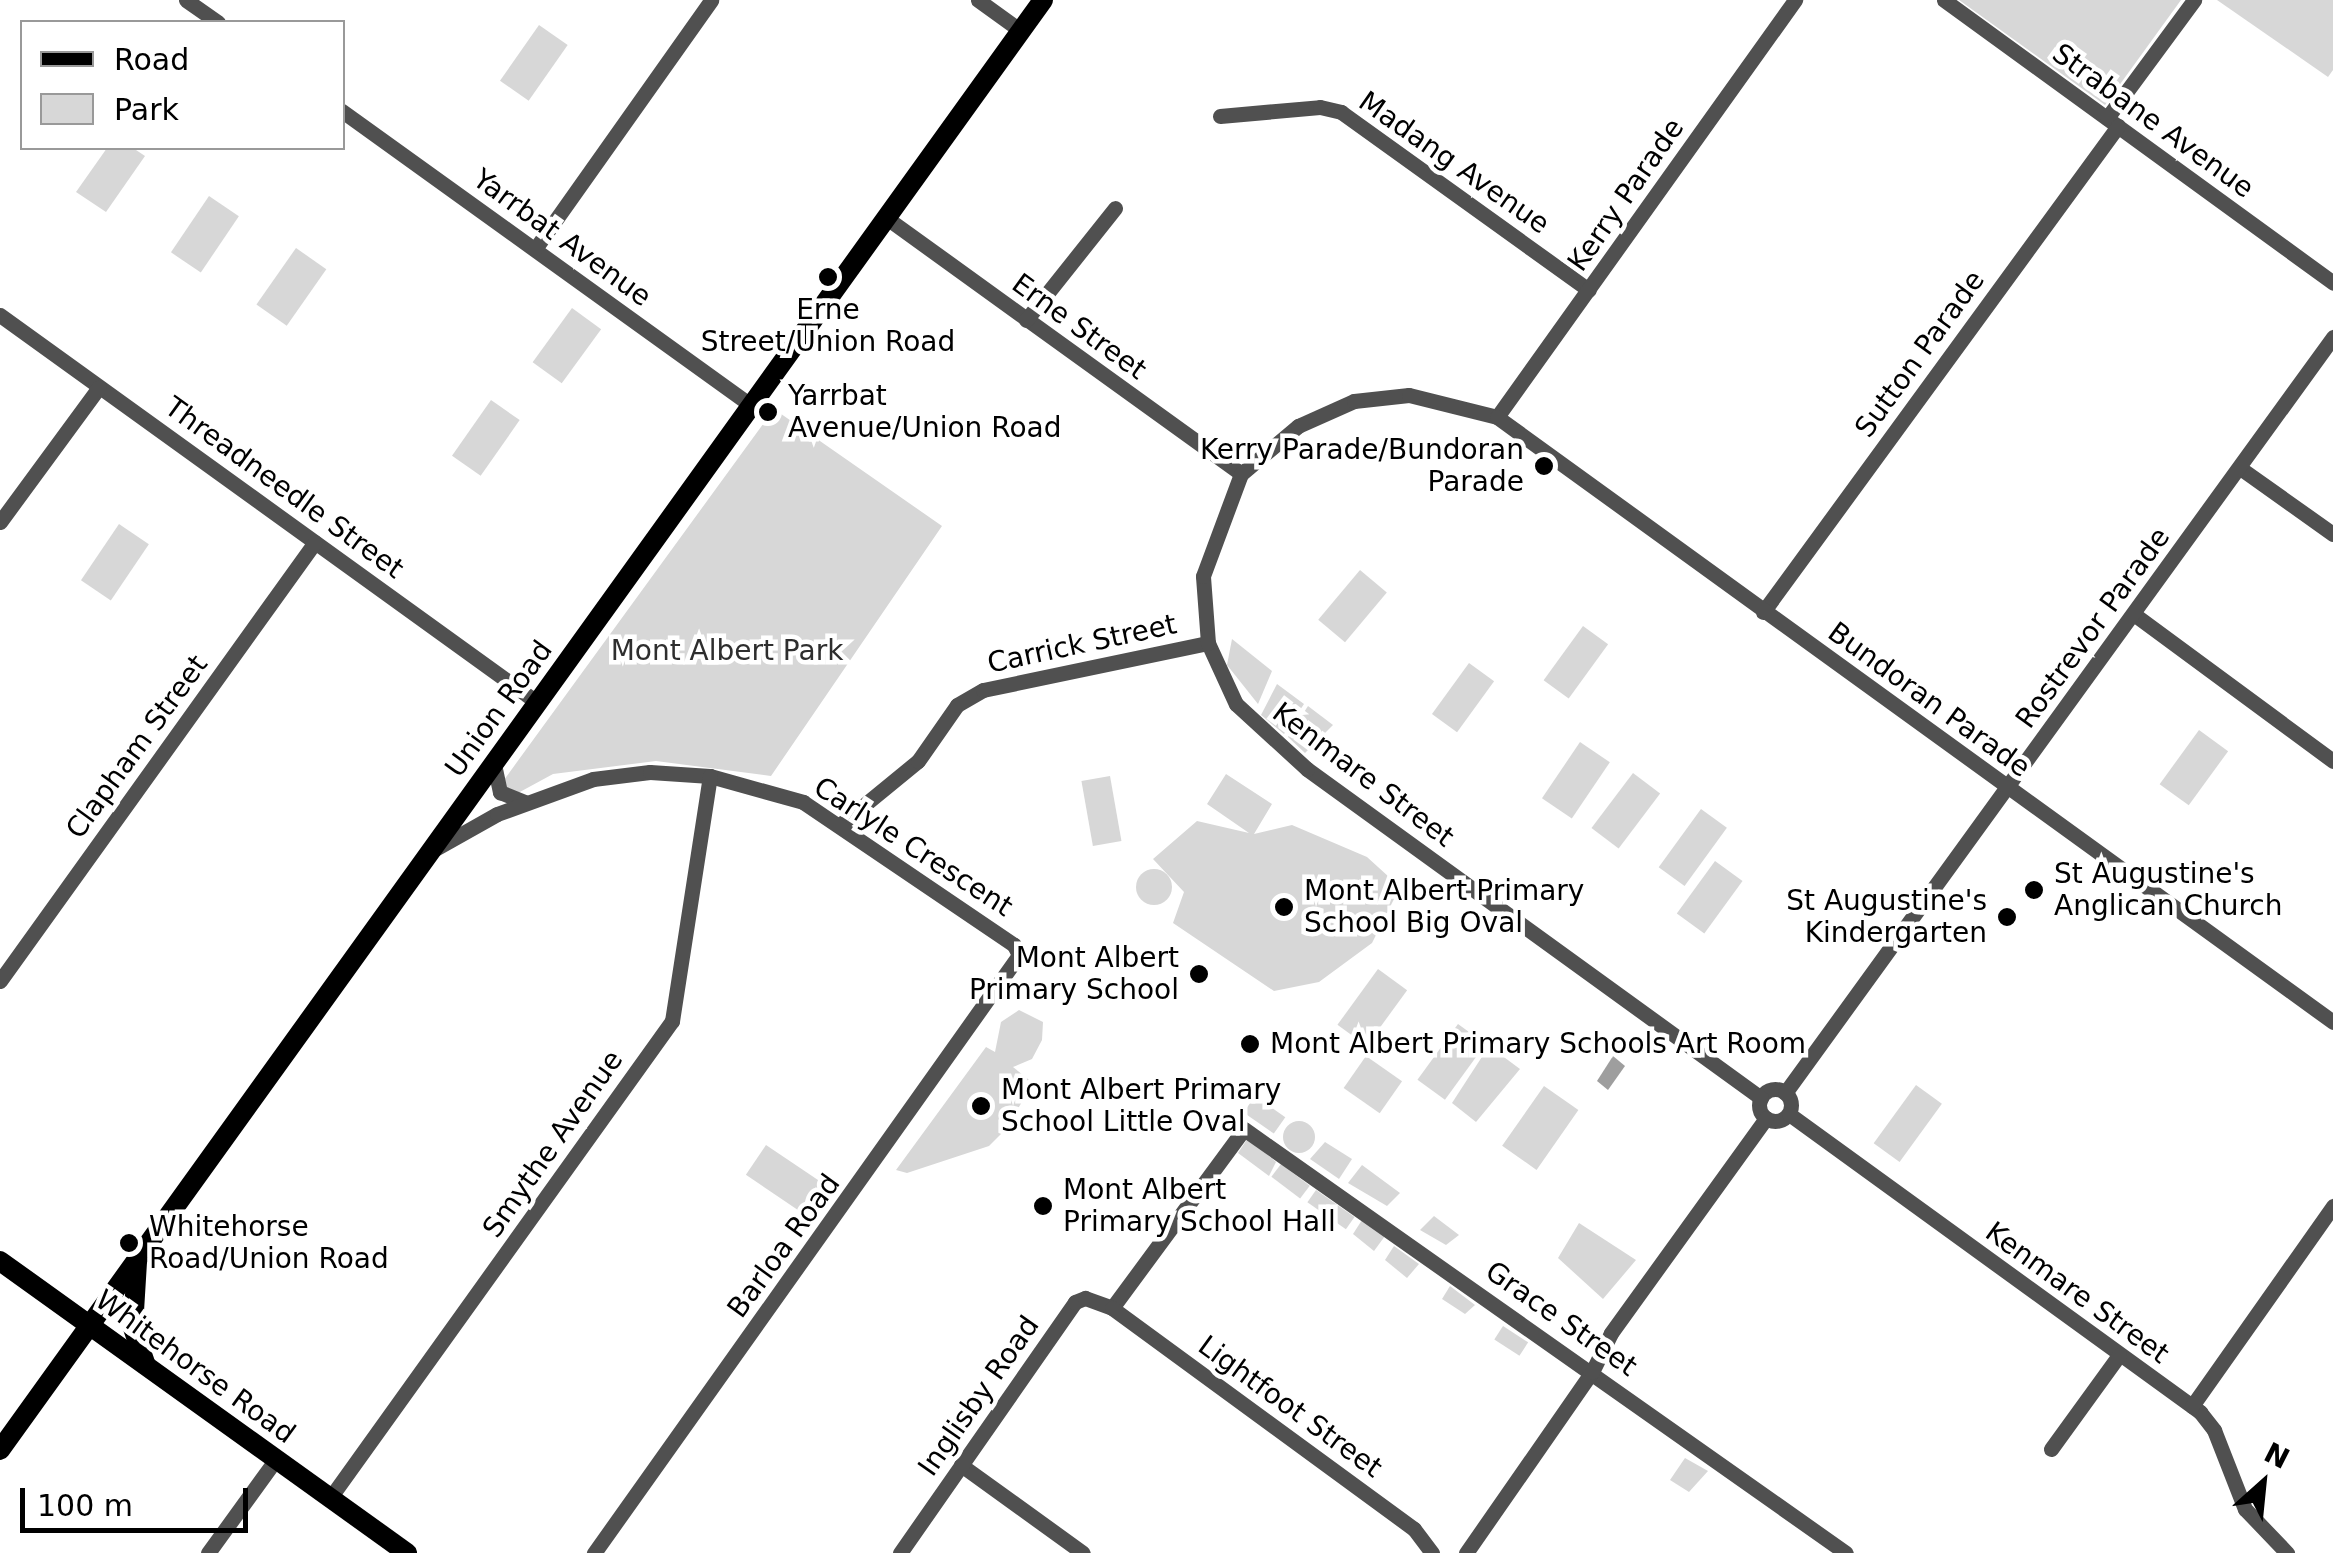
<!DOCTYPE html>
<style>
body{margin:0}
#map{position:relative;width:2333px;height:1553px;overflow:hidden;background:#fff;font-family:"DejaVu Sans",sans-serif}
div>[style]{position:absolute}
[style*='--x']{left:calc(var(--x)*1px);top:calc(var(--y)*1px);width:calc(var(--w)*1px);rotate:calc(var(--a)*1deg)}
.green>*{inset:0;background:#d7d7d7;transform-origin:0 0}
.round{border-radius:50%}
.water>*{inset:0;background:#9e9e9e}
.minor>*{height:15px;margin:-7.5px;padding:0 7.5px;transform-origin:7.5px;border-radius:7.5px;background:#505050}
.minor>.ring{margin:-7.5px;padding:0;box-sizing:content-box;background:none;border:15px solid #505050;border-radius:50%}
.major>*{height:20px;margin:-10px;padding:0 10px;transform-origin:10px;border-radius:10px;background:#000}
.tram>*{height:2.5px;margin:-1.25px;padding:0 1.25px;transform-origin:1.25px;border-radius:1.25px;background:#000}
.dots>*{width:28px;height:28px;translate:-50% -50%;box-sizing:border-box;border:5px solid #fff;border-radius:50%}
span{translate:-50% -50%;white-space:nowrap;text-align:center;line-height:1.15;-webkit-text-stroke:9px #fff;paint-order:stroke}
.street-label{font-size:28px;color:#000}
.poi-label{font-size:28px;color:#000}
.left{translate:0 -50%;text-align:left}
.right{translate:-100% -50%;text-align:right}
.park-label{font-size:28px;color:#2e2e2e}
.legend{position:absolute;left:20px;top:20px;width:325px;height:130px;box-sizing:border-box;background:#fff;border:2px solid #999;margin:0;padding:12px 18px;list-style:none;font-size:30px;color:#000}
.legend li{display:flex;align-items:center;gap:20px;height:50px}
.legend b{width:50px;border:2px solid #999}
.north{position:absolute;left:2213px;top:1433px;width:100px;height:100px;-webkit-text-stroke:8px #fff;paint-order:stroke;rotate:27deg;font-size:28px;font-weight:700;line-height:40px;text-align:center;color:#000}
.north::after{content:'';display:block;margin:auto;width:35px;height:45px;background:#000;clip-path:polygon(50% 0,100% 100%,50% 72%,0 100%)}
.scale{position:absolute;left:20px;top:1488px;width:228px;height:45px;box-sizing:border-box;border:5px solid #000;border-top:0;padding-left:12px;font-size:30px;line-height:35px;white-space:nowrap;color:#000;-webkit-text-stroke:8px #fff;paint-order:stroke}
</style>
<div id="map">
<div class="green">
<div style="clip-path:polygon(1959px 0,2181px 0,2105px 105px)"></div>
<div style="clip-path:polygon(2217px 0,2333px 0,2333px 70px,2328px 77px)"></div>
<div style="left:539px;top:25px;width:35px;height:68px;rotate:35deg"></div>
<div style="clip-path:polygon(107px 148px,133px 148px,145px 156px,106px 212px,76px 192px)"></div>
<div style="left:209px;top:196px;width:36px;height:68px;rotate:34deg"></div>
<div style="left:296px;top:248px;width:37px;height:69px;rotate:35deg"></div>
<div style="left:572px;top:308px;width:36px;height:67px;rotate:36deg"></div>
<div style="left:491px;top:400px;width:35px;height:68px;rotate:35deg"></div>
<div style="clip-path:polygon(774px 409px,942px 526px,771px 776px,656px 761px,553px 774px,518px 793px,501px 784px)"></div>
<div style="left:119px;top:524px;width:36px;height:68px;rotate:34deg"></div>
<div style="left:1360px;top:570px;width:35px;height:65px;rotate:40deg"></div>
<div style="left:1583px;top:626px;width:31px;height:67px;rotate:36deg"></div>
<div style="clip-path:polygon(1232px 639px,1272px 671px,1258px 704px,1227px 665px)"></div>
<div style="left:1469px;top:663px;width:31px;height:63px;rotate:36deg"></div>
<div style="clip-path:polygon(1277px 684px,1304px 704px,1284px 734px,1261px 715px)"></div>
<div style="clip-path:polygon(1308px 706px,1333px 725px,1305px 753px,1288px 737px)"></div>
<div style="left:2199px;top:730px;width:36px;height:67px;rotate:36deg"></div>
<div style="left:1580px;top:742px;width:36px;height:68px;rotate:34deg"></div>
<div style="left:1633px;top:773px;width:34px;height:69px;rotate:37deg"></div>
<div style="clip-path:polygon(1226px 774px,1272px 804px,1254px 834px,1292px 825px,1367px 857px,1400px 887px,1372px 943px,1319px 982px,1274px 991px,1173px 923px,1184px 892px,1153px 859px,1197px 821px,1249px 833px,1207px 804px)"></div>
<div style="left:1110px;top:776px;width:66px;height:29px;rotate:80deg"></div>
<div style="left:1701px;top:809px;width:32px;height:72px;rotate:36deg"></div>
<div style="left:1715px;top:861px;width:34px;height:65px;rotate:36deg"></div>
<div class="round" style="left:1136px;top:869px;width:36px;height:36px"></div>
<div style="left:1378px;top:969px;width:36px;height:69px;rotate:36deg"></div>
<div style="clip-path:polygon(1019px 1010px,1043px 1022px,1042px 1040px,1032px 1059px,1013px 1067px,1033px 1083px,1006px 1129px,989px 1146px,907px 1173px,896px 1170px,986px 1047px,995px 1052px,1001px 1022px)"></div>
<div style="left:1458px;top:1024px;width:34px;height:69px;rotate:36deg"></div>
<div style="clip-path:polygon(1489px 1046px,1520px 1069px,1476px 1122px,1452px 1103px)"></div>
<div style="left:1366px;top:1056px;width:44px;height:39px;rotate:35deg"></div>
<div style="left:1916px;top:1085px;width:32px;height:72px;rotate:36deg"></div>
<div style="left:1544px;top:1086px;width:42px;height:73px;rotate:35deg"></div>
<div style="left:1255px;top:1096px;width:37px;height:20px;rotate:35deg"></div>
<div class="round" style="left:1283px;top:1121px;width:32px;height:32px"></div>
<div style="clip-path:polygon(1248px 1138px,1276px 1162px,1269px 1176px,1238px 1153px)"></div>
<div style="clip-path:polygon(1325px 1142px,1352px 1159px,1339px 1179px,1310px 1159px)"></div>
<div style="left:766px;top:1145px;width:69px;height:36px;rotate:34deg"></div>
<div style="left:1281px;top:1164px;width:36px;height:16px;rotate:37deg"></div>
<div style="clip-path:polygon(1362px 1165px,1400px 1193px,1387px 1206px,1348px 1183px)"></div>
<div style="left:1316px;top:1190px;width:47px;height:15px;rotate:35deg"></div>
<div style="clip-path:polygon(1434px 1216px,1459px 1235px,1446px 1245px,1420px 1230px)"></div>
<div style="clip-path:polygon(1362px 1220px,1385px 1236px,1374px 1251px,1353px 1234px)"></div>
<div style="clip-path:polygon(1579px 1223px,1636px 1260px,1603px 1299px,1558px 1258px)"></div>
<div style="clip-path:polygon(1394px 1246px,1419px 1264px,1407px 1278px,1385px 1260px)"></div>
<div style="clip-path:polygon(1450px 1286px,1475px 1305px,1465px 1314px,1442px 1299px)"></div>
<div style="left:1503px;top:1326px;width:30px;height:16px;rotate:33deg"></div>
<div style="clip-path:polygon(1685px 1458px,1708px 1471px,1689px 1492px,1670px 1480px)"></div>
</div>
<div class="water">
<div style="clip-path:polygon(1613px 1056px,1625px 1066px,1608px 1090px,1597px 1081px)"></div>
</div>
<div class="minor">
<div style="--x:186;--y:0;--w:39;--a:35"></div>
<div style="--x:978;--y:0;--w:53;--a:35.8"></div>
<div style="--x:1944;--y:0;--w:481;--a:36"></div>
<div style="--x:342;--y:111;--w:505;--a:35.74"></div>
<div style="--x:1220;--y:116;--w:100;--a:-5.1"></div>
<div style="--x:1320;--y:107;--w:22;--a:13"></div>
<div style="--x:1341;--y:112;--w:305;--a:35.7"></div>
<div style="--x:2107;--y:118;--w:147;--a:-53.6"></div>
<div style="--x:888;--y:219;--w:435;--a:35.8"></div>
<div style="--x:535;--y:249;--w:305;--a:-54.7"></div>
<div style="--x:0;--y:315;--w:663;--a:35.8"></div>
<div style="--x:1026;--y:320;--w:143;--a:-51.5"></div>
<div style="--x:1497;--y:417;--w:513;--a:-54.45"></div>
<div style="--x:2240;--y:468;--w:114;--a:35.4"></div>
<div style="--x:0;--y:522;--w:167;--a:-53.7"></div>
<div style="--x:1763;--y:612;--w:602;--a:-53.85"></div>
<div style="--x:2135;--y:615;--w:246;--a:36.4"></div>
<div style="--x:494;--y:764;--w:29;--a:78"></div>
<div style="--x:500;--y:792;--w:27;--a:22"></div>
<div style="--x:841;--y:824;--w:99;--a:-39.3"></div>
<div style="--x:918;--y:761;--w:68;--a:-55.1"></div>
<div style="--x:957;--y:705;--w:30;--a:-30"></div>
<div style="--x:983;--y:690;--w:230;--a:-11.8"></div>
<div style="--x:435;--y:849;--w:71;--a:-29.4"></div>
<div style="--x:497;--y:814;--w:102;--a:-20"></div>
<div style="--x:593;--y:779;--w:57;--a:-7"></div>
<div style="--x:650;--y:772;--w:60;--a:3.8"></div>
<div style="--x:710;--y:776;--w:97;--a:15.6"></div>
<div style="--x:803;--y:802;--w:255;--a:34.1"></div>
<div style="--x:1014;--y:945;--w:11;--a:63"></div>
<div style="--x:1019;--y:955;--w:734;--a:125.4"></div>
<div style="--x:0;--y:981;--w:540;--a:-54.34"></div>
<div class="ring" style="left:1759px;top:1089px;width:17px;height:17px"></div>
<div style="--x:1785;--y:1093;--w:934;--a:-54.06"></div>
<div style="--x:1761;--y:1098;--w:561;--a:-144.07"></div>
<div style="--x:1307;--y:769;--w:96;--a:-137.5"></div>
<div style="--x:1236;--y:704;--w:67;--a:-114.7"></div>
<div style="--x:1208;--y:643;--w:67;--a:-94.3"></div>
<div style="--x:1203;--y:576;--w:109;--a:-69.6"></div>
<div style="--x:1241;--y:474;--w:75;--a:-40.1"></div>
<div style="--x:1298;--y:426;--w:61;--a:-24.1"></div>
<div style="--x:1354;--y:401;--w:55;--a:-6.2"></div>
<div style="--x:1409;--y:395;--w:91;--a:14"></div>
<div style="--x:1497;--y:417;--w:1032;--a:35.89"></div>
<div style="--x:1789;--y:1114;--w:508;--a:35.94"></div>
<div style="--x:2200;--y:1412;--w:23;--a:52"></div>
<div style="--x:2214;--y:1430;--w:85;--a:68.6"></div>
<div style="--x:2245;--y:1509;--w:61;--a:46.3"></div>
<div style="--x:1112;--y:1308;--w:222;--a:-53.6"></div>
<div style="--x:1244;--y:1129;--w:736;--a:35.16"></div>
<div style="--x:2192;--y:1406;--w:245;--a:-54.8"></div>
<div style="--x:2051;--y:1449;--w:116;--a:-54.1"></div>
<div style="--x:961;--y:1465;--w:150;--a:35.8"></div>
<div style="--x:330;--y:1498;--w:587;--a:-54.36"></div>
<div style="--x:672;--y:1021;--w:248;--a:-81.2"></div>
<div style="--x:208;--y:1553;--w:116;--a:-54.1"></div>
<div style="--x:900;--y:1553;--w:306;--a:-55.1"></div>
<div style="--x:1075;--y:1302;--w:11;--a:-22"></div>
<div style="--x:1085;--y:1298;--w:29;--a:20"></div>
<div style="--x:1112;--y:1308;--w:374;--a:36.2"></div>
<div style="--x:1414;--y:1529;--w:30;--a:53"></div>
<div style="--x:1466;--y:1553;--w:221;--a:-55.2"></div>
<div style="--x:1592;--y:1372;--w:43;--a:-64"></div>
<div style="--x:1611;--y:1333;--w:265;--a:-54.2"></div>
</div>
<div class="major">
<div style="--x:0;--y:1261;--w:501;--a:35.66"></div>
<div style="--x:137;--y:1262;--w:66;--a:93.5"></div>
<div style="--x:133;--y:1328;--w:39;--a:71"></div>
<div style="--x:0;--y:1450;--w:1786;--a:-54.27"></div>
</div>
<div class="tram">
<div style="--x:0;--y:1256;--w:510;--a:35.66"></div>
</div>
<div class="dots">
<div style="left:828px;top:277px;background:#000"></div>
<div style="left:768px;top:412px;background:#000"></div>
<div style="left:1544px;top:466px;background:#000"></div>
<div style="left:2034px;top:890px;background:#000"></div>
<div style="left:1284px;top:907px;background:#000"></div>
<div style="left:2007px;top:917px;background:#000"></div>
<div style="left:1199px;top:974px;background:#000"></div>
<div style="left:1250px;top:1044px;background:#000"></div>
<div style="left:981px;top:1106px;background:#000"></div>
<div style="left:1043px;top:1206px;background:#000"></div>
<div style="left:129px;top:1243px;background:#000"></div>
</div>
<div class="street-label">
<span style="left:2153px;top:121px;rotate:36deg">Strabane Avenue</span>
<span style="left:1454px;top:163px;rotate:35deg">Madang Avenue</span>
<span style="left:1626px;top:195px;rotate:-55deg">Kerry Parade</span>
<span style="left:562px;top:238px;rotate:36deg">Yarrbat Avenue</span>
<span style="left:1079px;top:327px;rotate:36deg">Erne Street</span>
<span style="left:1920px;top:354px;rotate:-54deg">Sutton Parade</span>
<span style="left:284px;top:488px;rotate:36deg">Threadneedle Street</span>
<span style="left:2093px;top:628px;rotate:-54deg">Rostrevor Parade</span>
<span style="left:1082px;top:644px;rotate:-12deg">Carrick Street</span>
<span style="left:1929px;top:700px;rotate:36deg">Bundoran Parade</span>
<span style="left:499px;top:709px;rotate:-54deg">Union Road</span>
<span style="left:137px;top:747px;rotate:-54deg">Clapham Street</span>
<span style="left:1363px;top:775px;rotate:37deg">Kenmare Street</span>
<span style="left:913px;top:847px;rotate:33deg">Carlyle Crescent</span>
<span style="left:553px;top:1144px;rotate:-55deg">Smythe Avenue</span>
<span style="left:784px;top:1246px;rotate:-54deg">Barloa Road</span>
<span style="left:2077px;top:1293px;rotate:36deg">Kenmare Street</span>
<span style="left:1561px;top:1319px;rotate:35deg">Grace Street</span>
<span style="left:195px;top:1367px;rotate:36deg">Whitehorse Road</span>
<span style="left:979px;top:1396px;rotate:-55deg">Inglisby Road</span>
<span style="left:1290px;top:1407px;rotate:36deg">Lightfoot Street</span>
</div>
<div class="poi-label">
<span style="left:828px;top:326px">Erne<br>Street/Union Road</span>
<span class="left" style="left:788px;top:412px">Yarrbat<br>Avenue/Union Road</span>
<span class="right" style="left:1524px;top:466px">Kerry Parade/Bundoran<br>Parade</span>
<span class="left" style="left:2054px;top:890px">St Augustine's<br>Anglican Church</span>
<span class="left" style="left:1304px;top:907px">Mont Albert Primary<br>School Big Oval</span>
<span class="right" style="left:1987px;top:917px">St Augustine's<br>Kindergarten</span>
<span class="right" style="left:1179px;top:974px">Mont Albert<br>Primary School</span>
<span class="left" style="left:1270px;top:1044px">Mont Albert Primary Schools Art Room</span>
<span class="left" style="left:1001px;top:1106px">Mont Albert Primary<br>School Little Oval</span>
<span class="left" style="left:1063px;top:1206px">Mont Albert<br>Primary School Hall</span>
<span class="left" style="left:149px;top:1243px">Whitehorse<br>Road/Union Road</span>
</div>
<div class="park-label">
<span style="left:727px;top:651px">Mont Albert Park</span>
</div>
<ul class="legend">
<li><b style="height:12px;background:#000"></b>Road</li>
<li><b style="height:28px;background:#d7d7d7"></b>Park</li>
</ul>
<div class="north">N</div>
<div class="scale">100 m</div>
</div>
